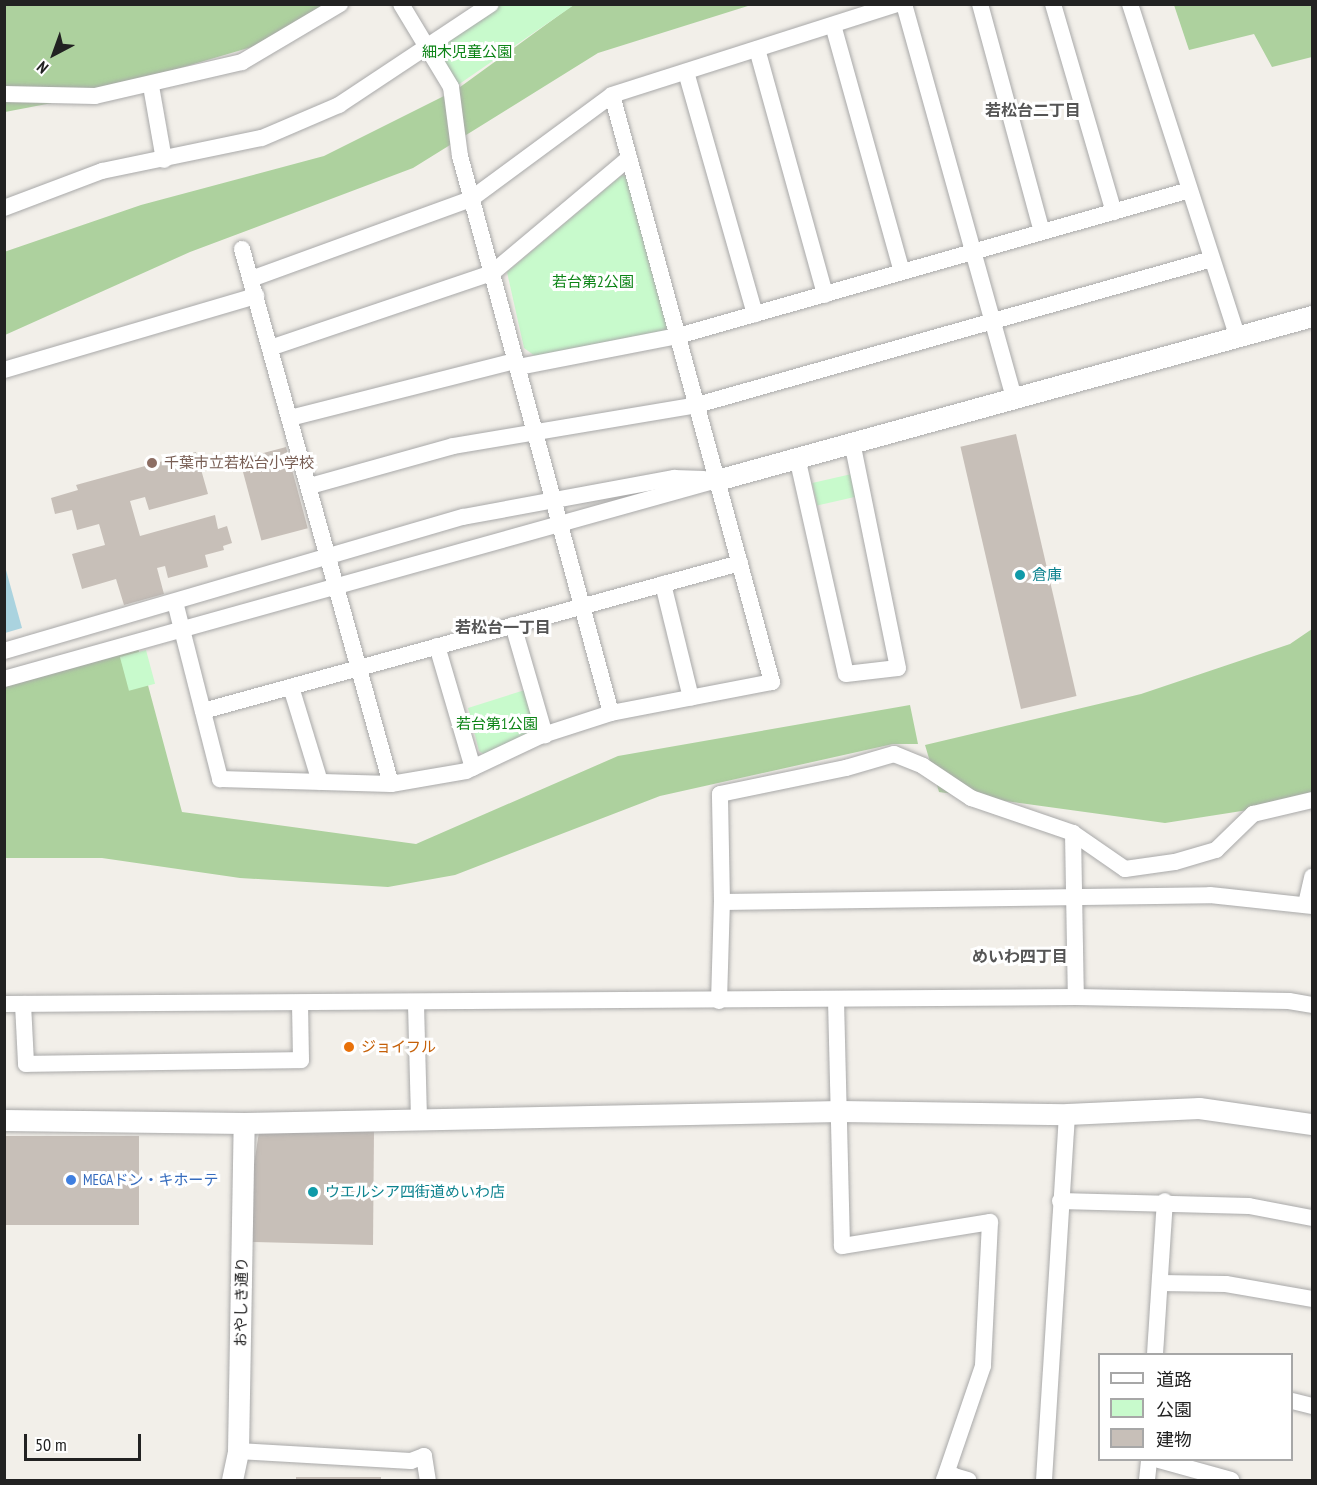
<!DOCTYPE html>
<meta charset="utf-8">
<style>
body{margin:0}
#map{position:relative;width:1317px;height:1485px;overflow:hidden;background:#f2efe9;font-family:"PT Sans Narrow","Noto Sans JP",sans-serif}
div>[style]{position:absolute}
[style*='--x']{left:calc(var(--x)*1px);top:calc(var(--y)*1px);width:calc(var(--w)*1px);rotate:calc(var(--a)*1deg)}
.forest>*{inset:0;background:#add19e}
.park>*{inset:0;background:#c8facc;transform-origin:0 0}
.water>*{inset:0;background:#aad3df}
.building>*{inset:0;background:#c7bfb8;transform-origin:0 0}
.roads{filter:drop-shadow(0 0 2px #a9a9a9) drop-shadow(0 0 2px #a9a9a9)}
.minor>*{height:16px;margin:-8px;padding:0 8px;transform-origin:8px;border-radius:8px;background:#fff}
.tertiary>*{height:21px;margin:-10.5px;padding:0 10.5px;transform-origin:10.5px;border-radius:10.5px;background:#fff}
.dots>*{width:16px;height:16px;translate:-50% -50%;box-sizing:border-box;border:3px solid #fff;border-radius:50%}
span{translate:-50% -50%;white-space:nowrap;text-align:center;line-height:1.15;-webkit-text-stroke:6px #fff;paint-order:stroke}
.park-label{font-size:15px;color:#0c8416}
.education-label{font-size:15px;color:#785e54}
.left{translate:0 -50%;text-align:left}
.culture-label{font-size:15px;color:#0d838f}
.food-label{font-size:15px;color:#c56008}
.shop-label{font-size:15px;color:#366cbe}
.street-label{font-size:15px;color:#222}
.neighbourhood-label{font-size:16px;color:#555;font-weight:700}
.frame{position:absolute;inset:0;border:6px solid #222;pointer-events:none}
.legend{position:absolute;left:1098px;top:1353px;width:195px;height:108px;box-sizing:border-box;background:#fff;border:2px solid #a7a7a7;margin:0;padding:8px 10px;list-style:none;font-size:18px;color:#222}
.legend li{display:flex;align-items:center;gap:12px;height:30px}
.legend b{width:30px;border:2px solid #a7a7a7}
.north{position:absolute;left:24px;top:24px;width:60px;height:60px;-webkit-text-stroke:4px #fff;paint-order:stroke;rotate:221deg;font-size:16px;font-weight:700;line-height:24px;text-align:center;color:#222}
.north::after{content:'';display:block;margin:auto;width:21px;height:27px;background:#222;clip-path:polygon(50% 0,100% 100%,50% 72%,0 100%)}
.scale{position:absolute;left:24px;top:1434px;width:117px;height:27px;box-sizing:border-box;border:3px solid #222;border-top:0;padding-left:8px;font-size:18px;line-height:21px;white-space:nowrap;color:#222;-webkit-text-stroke:4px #fff;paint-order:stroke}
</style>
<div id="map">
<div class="forest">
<div style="clip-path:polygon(5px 5px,334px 5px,286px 37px,78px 98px,5px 112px)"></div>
<div style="clip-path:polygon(573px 5px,751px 5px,598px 53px,413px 168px,190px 252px,5px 335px,4px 252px,141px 205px,324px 156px,456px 90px)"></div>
<div style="clip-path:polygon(1174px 5px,1312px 5px,1312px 57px,1272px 67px,1254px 34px,1189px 50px)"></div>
<div style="clip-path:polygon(1312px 629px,1312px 800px,1165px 823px,939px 792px,925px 745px,1141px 694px,1290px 644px)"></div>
<div style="clip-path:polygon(138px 648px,182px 812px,416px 844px,618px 756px,910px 705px,918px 744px,893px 744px,660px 796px,455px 875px,388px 887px,240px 878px,102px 858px,5px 858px,5px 684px)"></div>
</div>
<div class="park">
<div style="clip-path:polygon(499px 5px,574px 5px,455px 87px,436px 52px,437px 44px)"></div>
<div style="clip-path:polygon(622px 175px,632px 178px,673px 324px,666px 333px,535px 356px,524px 348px,507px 272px)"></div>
<div style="left:856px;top:473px;width:23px;height:45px;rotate:77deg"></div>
<div style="left:146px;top:650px;width:35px;height:27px;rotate:75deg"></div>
<div style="clip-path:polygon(528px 689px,539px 725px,534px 735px,485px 755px,479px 751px,468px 708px)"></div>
</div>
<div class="water">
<div style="clip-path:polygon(6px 570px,22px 628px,5px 633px,4px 571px)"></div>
</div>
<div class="building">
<div style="left:1016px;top:434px;width:269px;height:57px;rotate:77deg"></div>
<div style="left:286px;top:447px;width:84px;height:48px;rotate:75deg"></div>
<div style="clip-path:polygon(196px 452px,208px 494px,149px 510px,145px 497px,130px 501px,140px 536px,215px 515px,218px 529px,227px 526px,232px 543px,223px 546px,224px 550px,205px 555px,208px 567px,168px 578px,165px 566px,157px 568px,164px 594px,124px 605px,116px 579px,82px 589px,72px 554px,105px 545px,99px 524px,77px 530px,72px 510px,55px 514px,51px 498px,78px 490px,76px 485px)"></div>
<div style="clip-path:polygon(374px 1129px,373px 1245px,252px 1242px,251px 1184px,259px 1132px)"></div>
<div style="left:4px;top:1136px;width:135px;height:89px"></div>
<div style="left:296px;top:1477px;width:85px;height:3px"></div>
</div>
<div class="roads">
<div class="minor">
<div style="--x:401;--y:4;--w:97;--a:58.9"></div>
<div style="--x:451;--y:87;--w:70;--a:82.6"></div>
<div style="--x:460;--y:156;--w:577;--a:74.83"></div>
<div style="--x:904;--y:4;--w:408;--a:74.4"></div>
<div style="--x:980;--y:4;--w:236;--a:74.8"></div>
<div style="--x:1053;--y:4;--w:217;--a:73.7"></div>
<div style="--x:1130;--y:4;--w:349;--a:72.1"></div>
<div style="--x:833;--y:25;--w:256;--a:74.4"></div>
<div style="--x:757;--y:49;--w:255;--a:74.5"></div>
<div style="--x:686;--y:72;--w:252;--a:74.1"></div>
<div style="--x:151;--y:86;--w:75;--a:80"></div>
<div style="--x:4;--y:94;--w:91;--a:1.3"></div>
<div style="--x:95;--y:96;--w:151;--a:-13"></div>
<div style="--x:242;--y:62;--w:114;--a:-30.6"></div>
<div style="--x:4;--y:208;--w:105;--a:-20.7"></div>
<div style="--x:102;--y:171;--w:163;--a:-11.7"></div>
<div style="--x:262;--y:138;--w:84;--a:-23.2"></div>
<div style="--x:339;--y:105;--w:182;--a:-33.6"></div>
<div style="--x:242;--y:249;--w:555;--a:74.44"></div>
<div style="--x:251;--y:279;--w:234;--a:-20"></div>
<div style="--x:471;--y:199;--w:175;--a:-36.4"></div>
<div style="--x:612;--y:95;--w:299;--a:-17.7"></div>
<div style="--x:270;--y:348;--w:234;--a:-18.7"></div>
<div style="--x:492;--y:273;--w:179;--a:-40"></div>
<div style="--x:518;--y:367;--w:163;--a:-11"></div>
<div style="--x:678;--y:336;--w:532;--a:-15.92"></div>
<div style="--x:4;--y:370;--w:263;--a:-16.4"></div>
<div style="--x:290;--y:418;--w:233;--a:-14.2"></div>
<div style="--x:797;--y:457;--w:222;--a:77.3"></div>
<div style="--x:846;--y:674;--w:52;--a:-6.6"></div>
<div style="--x:898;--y:668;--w:231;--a:-101.5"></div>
<div style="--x:310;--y:486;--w:148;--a:-15.6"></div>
<div style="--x:453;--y:446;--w:247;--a:-9.5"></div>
<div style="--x:697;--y:405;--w:535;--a:-15.83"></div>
<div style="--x:663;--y:584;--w:117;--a:76.2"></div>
<div style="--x:175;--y:602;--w:183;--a:75.7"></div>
<div style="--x:220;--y:779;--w:171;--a:1.7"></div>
<div style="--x:391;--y:784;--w:76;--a:-9.8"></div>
<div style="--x:466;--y:771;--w:82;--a:-25.3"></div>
<div style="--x:540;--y:736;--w:75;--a:-17.9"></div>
<div style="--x:611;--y:713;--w:164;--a:-10.9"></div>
<div style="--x:772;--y:682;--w:608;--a:-105.25"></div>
<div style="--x:513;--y:625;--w:115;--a:73.8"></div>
<div style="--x:437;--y:646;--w:127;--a:73.6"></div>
<div style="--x:4;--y:651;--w:478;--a:-16.3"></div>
<div style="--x:463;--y:517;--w:215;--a:-10.5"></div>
<div style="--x:674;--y:478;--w:30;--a:2"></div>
<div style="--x:4;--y:679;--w:740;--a:-15.59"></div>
<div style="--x:291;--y:687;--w:99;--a:73"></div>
<div style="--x:203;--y:711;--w:557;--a:-15.41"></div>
<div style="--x:1073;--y:833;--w:164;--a:89"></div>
<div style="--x:722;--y:902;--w:488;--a:-0.8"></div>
<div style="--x:1210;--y:895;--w:103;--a:6.2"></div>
<div style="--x:1306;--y:904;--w:28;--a:-77"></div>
<div style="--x:836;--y:1000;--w:246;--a:88.6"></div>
<div style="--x:842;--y:1246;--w:150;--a:-9.2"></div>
<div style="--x:990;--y:1222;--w:144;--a:92.8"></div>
<div style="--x:983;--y:1366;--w:120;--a:108.9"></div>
<div style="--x:719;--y:1001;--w:99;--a:-88.3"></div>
<div style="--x:722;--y:902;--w:108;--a:-91.1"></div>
<div style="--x:720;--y:794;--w:129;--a:-11.7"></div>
<div style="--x:846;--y:768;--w:50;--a:-16.3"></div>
<div style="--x:894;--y:754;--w:31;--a:22"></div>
<div style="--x:923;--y:766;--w:58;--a:33.7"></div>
<div style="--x:971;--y:798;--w:108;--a:18.9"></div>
<div style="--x:1073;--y:833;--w:63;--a:34.7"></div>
<div style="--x:1125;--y:869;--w:50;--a:-8"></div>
<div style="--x:1175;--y:862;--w:43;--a:-16.3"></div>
<div style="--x:1216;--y:850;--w:52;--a:-44.2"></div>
<div style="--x:1253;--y:814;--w:61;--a:-13.3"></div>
<div style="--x:4;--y:1004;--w:1072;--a:-0.37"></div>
<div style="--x:1076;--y:997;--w:213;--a:1.1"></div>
<div style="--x:1289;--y:1001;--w:23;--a:10"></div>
<div style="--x:23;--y:1004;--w:60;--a:87.1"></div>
<div style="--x:26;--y:1064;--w:275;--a:-0.8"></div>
<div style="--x:301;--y:1060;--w:56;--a:-91"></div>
<div style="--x:416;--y:1004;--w:113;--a:88.5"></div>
<div style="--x:1060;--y:1201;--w:189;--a:1.5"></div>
<div style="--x:1249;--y:1206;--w:64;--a:10.8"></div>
<div style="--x:1160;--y:1283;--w:66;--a:0.9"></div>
<div style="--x:1226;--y:1284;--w:87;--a:9.9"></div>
<div style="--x:1155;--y:1354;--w:153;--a:-86.3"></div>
<div style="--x:1292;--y:1401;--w:21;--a:14"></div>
<div style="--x:238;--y:1451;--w:173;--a:3.3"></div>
<div style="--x:411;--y:1461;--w:14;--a:-21"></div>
<div style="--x:424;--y:1456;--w:24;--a:81"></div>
<div style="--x:1159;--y:1460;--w:75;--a:15.5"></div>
<div style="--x:944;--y:1480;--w:11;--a:-22"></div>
<div style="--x:954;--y:1476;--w:15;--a:16"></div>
<div style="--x:1044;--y:1480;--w:367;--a:-86.4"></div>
<div style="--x:1147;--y:1480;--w:20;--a:-84"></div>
</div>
<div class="tertiary">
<div style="--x:717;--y:480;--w:617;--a:-15.41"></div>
<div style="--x:4;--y:1120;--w:240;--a:0.7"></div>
<div style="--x:244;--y:1123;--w:596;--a:-1.15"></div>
<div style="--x:840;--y:1111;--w:227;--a:0.8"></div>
<div style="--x:1067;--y:1114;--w:132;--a:-2.6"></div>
<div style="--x:1199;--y:1108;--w:114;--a:8.1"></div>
<div style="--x:232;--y:1480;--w:30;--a:-78"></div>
<div style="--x:238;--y:1451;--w:328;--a:-89"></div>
</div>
</div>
<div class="dots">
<div style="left:152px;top:463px;background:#8d6e63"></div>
<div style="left:1020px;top:575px;background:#0f9aa8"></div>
<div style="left:349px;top:1047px;background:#e8710a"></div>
<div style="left:71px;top:1180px;background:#3f7fe0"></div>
<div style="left:313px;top:1192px;background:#0f9aa8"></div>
</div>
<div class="park-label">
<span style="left:467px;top:52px">細木児童公園</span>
<span style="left:593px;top:282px">若台第2公園</span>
<span style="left:497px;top:724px">若台第1公園</span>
</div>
<div class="education-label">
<span class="left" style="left:164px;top:463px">千葉市立若松台小学校</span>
</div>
<div class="culture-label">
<span class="left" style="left:1032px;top:575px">倉庫</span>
<span class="left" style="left:325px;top:1192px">ウエルシア四街道めいわ店</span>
</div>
<div class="food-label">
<span class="left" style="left:361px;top:1047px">ジョイフル</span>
</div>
<div class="shop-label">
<span class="left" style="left:83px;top:1180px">MEGAドン・キホーテ</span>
</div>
<div class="street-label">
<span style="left:241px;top:1302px;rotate:-89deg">おやしき通り</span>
</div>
<div class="neighbourhood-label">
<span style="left:1033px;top:110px">若松台二丁目</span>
<span style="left:503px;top:627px">若松台一丁目</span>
<span style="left:1020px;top:956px">めいわ四丁目</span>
</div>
<div class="frame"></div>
<ul class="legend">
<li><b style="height:8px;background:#fff"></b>道路</li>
<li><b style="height:16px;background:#c8facc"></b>公園</li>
<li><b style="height:16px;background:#c7bfb8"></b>建物</li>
</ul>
<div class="north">N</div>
<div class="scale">50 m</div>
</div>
